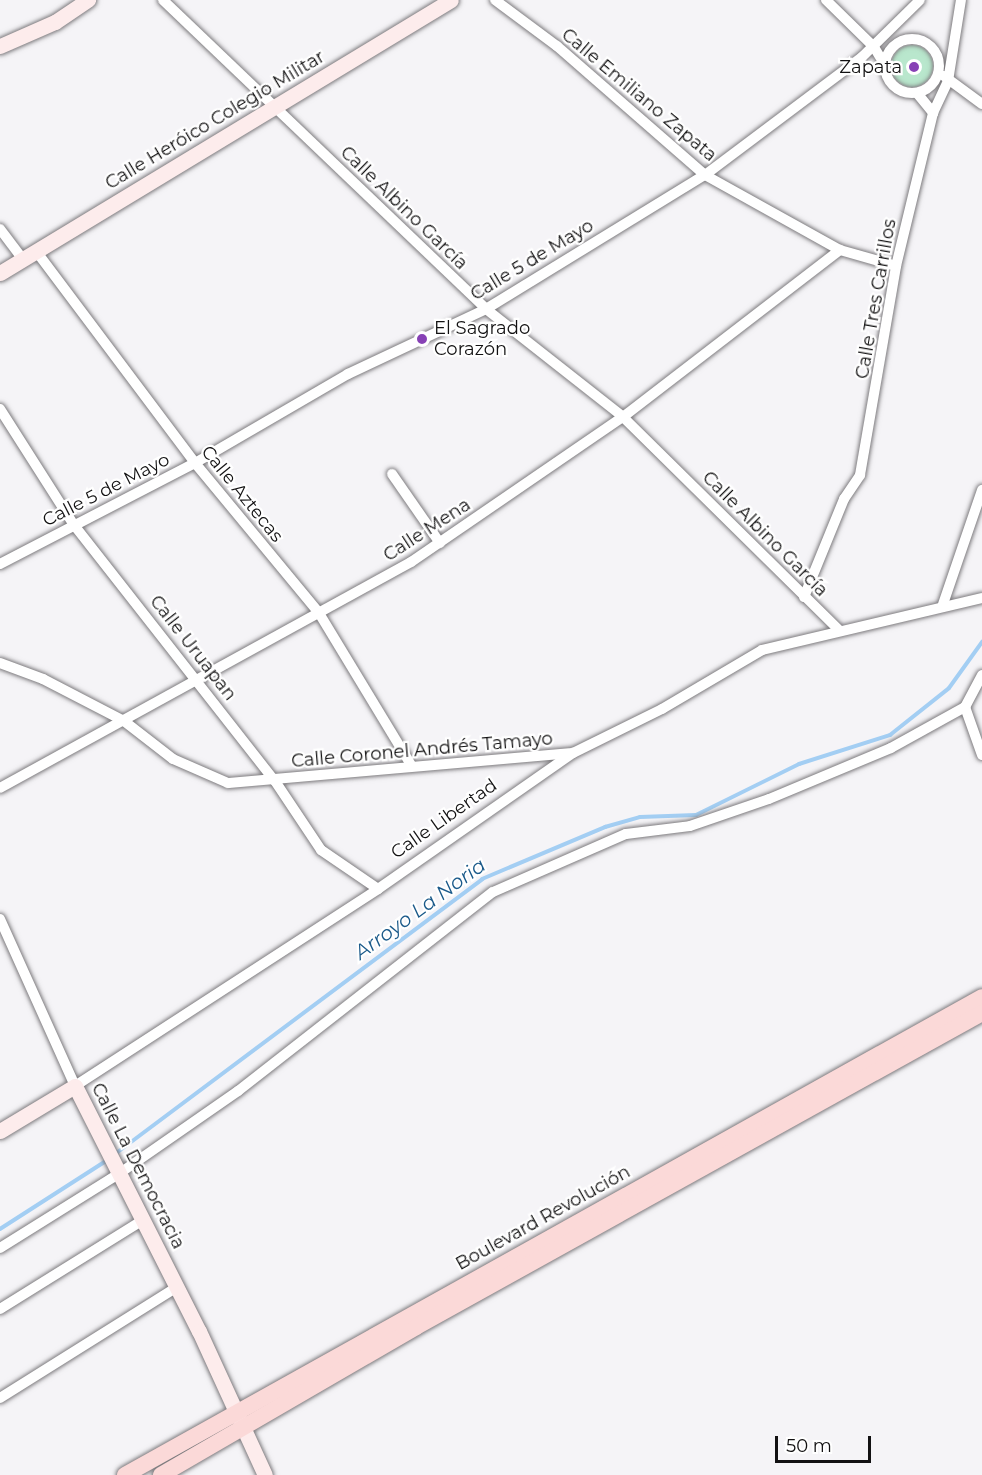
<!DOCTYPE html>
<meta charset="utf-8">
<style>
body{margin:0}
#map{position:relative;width:982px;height:1475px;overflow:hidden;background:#f5f4f7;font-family:Montserrat,sans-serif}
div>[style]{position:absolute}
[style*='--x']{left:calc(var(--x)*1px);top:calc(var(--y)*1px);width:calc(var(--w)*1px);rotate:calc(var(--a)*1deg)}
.green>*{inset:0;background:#b9e7cd}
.round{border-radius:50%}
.stream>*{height:4px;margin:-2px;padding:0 2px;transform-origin:2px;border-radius:2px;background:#a3cef3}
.roads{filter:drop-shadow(0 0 2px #7d7b7e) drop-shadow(0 0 2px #7d7b7e)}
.street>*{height:10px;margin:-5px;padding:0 5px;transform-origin:5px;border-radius:5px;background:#fff}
.street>.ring{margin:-5px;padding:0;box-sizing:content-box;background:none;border:10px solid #fff;border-radius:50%}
.secondary>*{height:15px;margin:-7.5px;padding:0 7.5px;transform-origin:7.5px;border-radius:7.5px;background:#fdecec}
.primary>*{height:16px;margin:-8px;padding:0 8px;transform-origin:8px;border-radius:8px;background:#fbd9d8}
.dots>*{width:16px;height:16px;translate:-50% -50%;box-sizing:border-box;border:3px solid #fff;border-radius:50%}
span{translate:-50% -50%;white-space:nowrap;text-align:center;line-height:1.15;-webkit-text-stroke:4.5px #fff;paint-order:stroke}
.poi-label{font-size:18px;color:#121112}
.right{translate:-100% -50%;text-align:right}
.left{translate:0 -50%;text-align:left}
.street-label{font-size:18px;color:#121112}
.water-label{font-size:20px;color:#1b5a8a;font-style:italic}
.scale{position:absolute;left:775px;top:1436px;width:96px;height:27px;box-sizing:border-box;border:3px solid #121112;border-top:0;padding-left:8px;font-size:18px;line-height:21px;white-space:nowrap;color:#121112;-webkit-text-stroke:4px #fff;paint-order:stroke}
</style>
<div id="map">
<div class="green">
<div class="round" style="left:891px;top:45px;width:42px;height:42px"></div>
</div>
<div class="stream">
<div style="--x:115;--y:1154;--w:459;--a:-36.8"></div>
<div style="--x:482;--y:879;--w:134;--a:-22.9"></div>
<div style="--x:605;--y:827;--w:36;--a:-16"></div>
<div style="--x:640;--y:817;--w:56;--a:-2"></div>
<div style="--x:696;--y:815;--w:115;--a:-26.3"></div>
<div style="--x:799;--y:764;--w:96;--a:-17.7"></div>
<div style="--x:890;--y:735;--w:75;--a:-38.5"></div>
<div style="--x:949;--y:688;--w:57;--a:-54.3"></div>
<div style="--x:0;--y:1229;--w:130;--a:-32.7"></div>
</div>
<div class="roads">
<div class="street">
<div style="--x:163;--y:0;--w:447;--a:43.7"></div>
<div style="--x:486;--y:309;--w:174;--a:38.2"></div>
<div style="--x:623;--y:417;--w:303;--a:44.6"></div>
<div style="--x:495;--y:0;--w:77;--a:36.6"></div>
<div style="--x:557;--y:46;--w:196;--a:41.1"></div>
<div style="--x:705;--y:175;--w:154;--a:29.1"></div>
<div style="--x:840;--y:250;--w:58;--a:15.9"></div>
<div style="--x:826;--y:0;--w:67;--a:44.4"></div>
<div style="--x:874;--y:47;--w:21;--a:59"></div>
<div class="ring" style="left:885px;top:39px;width:44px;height:44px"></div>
<div style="--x:944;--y:76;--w:47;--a:36.4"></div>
<div style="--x:917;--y:93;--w:26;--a:51"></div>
<div style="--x:0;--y:229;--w:38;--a:53"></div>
<div style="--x:36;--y:251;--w:265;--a:53.1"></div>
<div style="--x:195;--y:463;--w:195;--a:50.4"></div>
<div style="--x:319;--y:613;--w:178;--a:58.8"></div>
<div style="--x:0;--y:409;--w:138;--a:57.5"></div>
<div style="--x:74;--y:525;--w:325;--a:51.9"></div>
<div style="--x:275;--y:781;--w:83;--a:56.3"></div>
<div style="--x:321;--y:850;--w:69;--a:34.4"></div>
<div style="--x:392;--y:474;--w:84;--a:55.2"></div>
<div style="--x:0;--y:564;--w:220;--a:-27.4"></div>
<div style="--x:195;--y:463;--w:177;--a:-30.2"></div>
<div style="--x:348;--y:374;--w:153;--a:-25.2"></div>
<div style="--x:486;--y:309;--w:257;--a:-31.5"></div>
<div style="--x:705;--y:175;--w:196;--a:-36.9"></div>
<div style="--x:862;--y:57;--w:81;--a:-44.5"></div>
<div style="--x:804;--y:597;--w:106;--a:-67.8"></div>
<div style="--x:844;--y:499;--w:29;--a:-56"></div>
<div style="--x:860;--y:475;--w:212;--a:-80.2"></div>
<div style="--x:896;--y:266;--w:157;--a:-76.4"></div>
<div style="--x:933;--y:113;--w:35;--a:-65"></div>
<div style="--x:948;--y:81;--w:82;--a:-80.9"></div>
<div style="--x:942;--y:607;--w:124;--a:-71.1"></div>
<div style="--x:0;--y:663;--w:46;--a:20.4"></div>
<div style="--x:43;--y:679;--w:91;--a:27.4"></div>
<div style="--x:124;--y:721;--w:62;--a:37.8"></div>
<div style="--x:173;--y:759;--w:60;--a:23.6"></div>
<div style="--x:228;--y:783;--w:343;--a:-5"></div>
<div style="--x:982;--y:675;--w:36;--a:118"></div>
<div style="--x:965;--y:707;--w:51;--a:70.5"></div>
<div style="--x:0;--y:788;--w:469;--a:-28.8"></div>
<div style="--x:411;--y:562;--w:257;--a:-34.4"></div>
<div style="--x:623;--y:417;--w:274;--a:-37.6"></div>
<div style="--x:0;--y:919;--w:183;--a:65.8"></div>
<div style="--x:75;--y:1086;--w:361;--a:-33"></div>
<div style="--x:378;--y:889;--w:238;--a:-34.9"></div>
<div style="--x:573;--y:753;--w:99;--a:-26.3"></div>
<div style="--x:662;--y:709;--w:116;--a:-30.5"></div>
<div style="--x:762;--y:650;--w:226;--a:-13.3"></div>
<div style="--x:0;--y:1248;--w:142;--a:-32"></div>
<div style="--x:120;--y:1173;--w:144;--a:-34.8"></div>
<div style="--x:238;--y:1091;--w:323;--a:-38"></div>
<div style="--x:493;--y:892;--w:145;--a:-23.6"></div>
<div style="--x:626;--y:834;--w:64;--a:-7.1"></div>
<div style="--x:690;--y:826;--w:83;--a:-18.9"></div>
<div style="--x:769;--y:799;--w:132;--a:-22.7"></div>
<div style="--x:891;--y:748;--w:85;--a:-29"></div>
<div style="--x:0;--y:1309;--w:168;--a:-31.9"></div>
<div style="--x:0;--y:1398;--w:209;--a:-32.1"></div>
</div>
<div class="secondary">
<div style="--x:0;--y:46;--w:60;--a:-23.6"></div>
<div style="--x:55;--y:22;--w:40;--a:-34"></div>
<div style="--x:0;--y:273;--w:527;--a:-31.19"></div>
<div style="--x:0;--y:1131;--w:87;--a:-31"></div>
<div style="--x:75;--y:1086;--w:275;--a:63.2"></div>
<div style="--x:199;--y:1331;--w:158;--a:65.4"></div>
</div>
<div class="primary">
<div style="--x:125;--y:1475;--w:981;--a:-29.15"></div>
<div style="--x:161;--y:1475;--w:295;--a:-30.1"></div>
<div style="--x:416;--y:1327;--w:647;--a:-29.02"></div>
</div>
</div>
<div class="dots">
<div style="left:914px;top:67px;background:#8741b5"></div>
<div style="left:422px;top:339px;background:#8741b5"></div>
</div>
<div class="poi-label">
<span class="right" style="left:902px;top:67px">Zapata</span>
<span class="left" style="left:434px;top:339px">El Sagrado<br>Corazón</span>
</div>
<div class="street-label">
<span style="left:639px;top:95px;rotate:40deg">Calle Emiliano Zapata</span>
<span style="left:215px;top:120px;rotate:-31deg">Calle Heróico Colegio Militar</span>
<span style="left:404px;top:208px;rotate:44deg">Calle Albino García</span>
<span style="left:532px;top:260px;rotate:-31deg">Calle 5 de Mayo</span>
<span style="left:876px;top:299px;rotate:-80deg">Calle Tres Carrillos</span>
<span style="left:106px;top:490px;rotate:-27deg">Calle 5 de Mayo</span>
<span style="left:242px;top:494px;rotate:51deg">Calle Aztecas</span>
<span style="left:427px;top:530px;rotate:-33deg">Calle Mena</span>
<span style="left:765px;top:534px;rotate:45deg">Calle Albino García</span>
<span style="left:193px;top:648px;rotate:52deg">Calle Uruapan</span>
<span style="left:422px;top:750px;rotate:-5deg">Calle Coronel Andrés Tamayo</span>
<span style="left:444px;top:819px;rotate:-35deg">Calle Libertad</span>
<span style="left:138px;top:1166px;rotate:63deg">Calle La Democracia</span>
<span style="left:543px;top:1218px;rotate:-29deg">Boulevard Revolución</span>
</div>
<div class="water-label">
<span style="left:420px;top:909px;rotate:-36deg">Arroyo La Noria</span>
</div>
<div class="scale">50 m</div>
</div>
